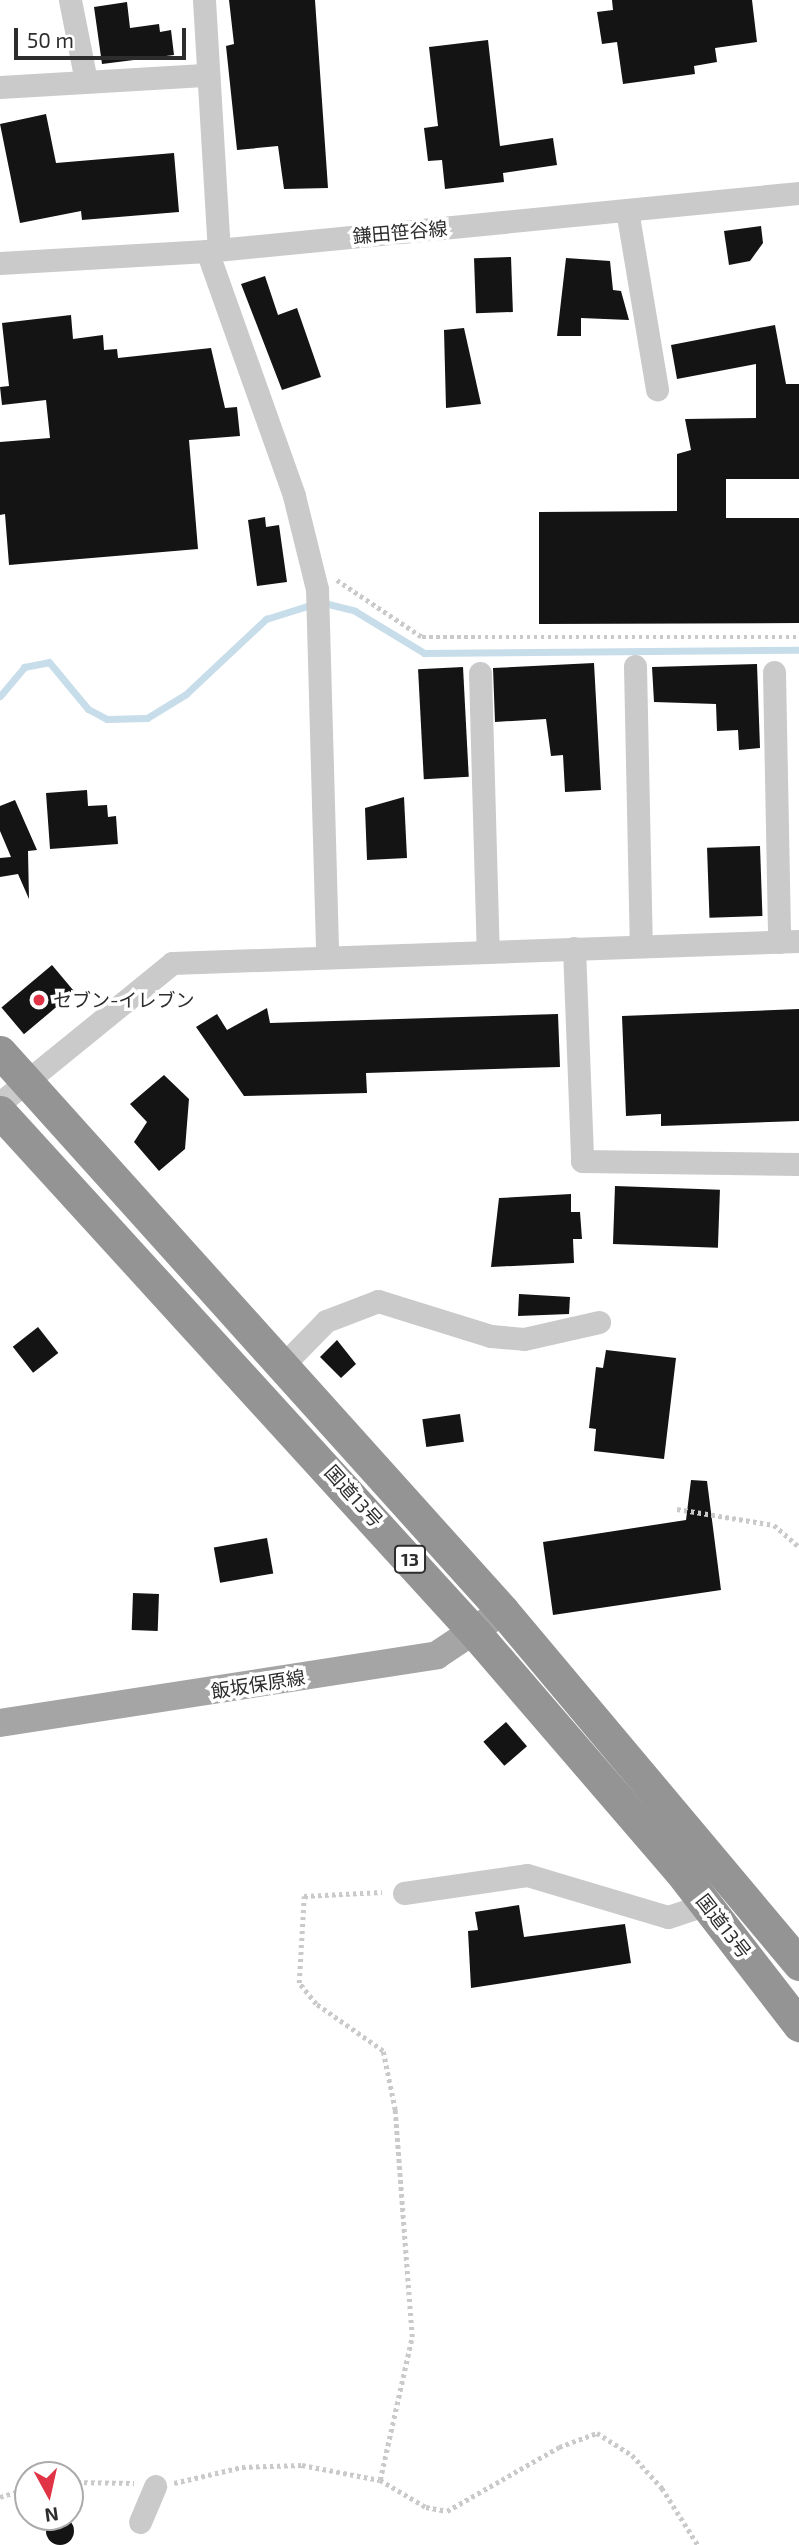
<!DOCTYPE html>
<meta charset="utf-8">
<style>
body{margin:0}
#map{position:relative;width:799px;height:2545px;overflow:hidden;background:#fff;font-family:"Exo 2","Noto Sans JP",sans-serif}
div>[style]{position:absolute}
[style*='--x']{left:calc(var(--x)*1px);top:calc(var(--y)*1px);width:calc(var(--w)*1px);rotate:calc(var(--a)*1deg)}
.stream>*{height:7px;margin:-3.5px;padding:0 3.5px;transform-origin:3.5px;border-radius:3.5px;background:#c7ddea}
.building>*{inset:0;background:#141414;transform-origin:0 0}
.round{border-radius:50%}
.path>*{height:4.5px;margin-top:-2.25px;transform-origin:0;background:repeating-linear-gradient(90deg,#cacaca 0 3.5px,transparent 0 7px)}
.minor>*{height:23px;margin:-11.5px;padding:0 11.5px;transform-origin:11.5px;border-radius:11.5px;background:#cacaca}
.major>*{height:28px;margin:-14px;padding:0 14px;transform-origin:14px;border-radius:14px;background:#a5a5a5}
.highway>*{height:33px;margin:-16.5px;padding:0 16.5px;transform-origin:16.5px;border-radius:16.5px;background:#949494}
.dots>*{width:19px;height:19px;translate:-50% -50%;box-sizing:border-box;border:4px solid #fff;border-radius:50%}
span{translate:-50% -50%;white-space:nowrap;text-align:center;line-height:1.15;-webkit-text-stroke:7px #fff;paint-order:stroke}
.shield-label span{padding:2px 5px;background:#fff;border:2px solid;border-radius:5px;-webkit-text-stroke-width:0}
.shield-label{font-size:18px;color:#2d2d2d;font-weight:700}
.street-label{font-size:19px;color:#2d2d2d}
.poi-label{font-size:19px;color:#2d2d2d}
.left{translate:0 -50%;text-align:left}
.north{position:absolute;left:14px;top:2461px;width:70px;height:70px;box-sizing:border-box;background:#fff;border:2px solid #ababab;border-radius:50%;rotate:172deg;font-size:19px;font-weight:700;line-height:28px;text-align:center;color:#2d2d2d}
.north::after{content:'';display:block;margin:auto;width:24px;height:32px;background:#e03345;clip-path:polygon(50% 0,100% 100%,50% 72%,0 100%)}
.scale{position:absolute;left:14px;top:28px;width:172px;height:32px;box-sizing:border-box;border:4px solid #2d2d2d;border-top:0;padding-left:9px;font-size:21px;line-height:24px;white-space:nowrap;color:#2d2d2d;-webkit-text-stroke:5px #fff;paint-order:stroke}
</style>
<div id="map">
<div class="stream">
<div style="--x:0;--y:696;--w:38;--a:-50"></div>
<div style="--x:24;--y:667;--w:25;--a:-11"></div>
<div style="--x:49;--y:662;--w:61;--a:50.3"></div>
<div style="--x:88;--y:709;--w:21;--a:28"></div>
<div style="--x:107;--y:719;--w:40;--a:-1.4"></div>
<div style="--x:147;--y:718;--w:46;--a:-31.6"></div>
<div style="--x:186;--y:694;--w:110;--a:-43.2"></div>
<div style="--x:266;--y:619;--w:57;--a:-17.5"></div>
<div style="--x:320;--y:602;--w:36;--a:14"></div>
<div style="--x:355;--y:611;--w:81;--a:31.3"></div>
<div style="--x:424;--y:653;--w:375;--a:-0.5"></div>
</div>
<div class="building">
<div style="clip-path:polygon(229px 0,315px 0,328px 188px,284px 189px,278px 146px,237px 150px,226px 46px,234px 44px)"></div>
<div style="clip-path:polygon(612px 0,752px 0,757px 42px,715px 48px,717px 62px,694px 66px,695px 74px,623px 84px,617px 42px,602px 44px,597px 12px,613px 10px)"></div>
<div style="clip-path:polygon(127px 2px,130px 28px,159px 24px,160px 32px,171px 30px,174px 55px,102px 64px,94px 7px)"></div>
<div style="clip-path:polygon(488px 40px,500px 146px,553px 138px,557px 165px,503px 173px,504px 182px,445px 189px,442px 160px,428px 161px,424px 128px,438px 126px,429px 47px)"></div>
<div style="clip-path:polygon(46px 114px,56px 163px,174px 153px,179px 212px,82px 220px,81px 211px,20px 223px,0 124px)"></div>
<div style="clip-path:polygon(761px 226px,763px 243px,750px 261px,729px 265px,724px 231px)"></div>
<div style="left:511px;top:257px;width:55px;height:37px;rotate:88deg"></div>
<div style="clip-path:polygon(566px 258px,610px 261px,613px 290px,621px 291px,629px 320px,581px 318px,581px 336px,557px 336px)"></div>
<div style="clip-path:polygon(265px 276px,278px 315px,297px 308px,321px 377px,282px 390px,241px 284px)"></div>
<div style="clip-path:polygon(71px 315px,73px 339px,103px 335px,104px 350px,117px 349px,118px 358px,211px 348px,225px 408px,237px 407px,240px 436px,189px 440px,198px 549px,9px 565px,5px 514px,0 515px,0 442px,50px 438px,46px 400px,2px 405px,0 387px,9px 386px,2px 323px)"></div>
<div style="clip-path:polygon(775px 325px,786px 384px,799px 384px,799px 479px,726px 479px,726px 518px,799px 518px,799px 623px,539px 624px,539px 512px,677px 511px,677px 454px,691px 450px,685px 419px,756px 418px,756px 364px,677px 379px,671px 345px)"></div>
<div style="clip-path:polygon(464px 328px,481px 404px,446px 408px,444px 330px)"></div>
<div style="clip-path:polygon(265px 517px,266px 527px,279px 525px,287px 582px,257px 586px,248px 520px)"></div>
<div style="clip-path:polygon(594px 663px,601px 790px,565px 792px,563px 755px,551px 756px,546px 719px,495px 722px,493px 668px)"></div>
<div style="clip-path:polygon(757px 664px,760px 748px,739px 750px,738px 730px,717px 731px,716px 704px,654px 702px,652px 667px)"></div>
<div style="left:463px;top:667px;width:110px;height:45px;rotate:87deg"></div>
<div style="clip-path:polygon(87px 790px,88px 806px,107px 805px,108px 817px,116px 816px,118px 844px,50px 849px,46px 793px)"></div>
<div style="clip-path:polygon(404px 797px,407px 858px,367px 860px,365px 808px)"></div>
<div style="clip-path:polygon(15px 800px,37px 850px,28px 851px,29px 899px,18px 874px,0 877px,0 858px,11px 857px,0 831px,0 806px)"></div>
<div style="left:760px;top:846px;width:70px;height:53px;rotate:88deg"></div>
<div style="left:52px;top:965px;width:35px;height:66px;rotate:50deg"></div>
<div style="clip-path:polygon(267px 1008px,270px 1023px,558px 1014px,560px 1067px,366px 1073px,367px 1093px,244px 1096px,196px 1027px,217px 1014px,227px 1030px)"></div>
<div style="clip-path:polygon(799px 1009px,799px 1121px,661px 1126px,661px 1114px,626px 1116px,622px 1016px)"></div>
<div style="clip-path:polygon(164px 1075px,189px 1099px,185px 1149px,159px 1171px,134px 1142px,147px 1122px,130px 1104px)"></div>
<div style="left:615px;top:1186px;width:105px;height:58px;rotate:2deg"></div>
<div style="clip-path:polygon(571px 1194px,571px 1212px,580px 1212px,582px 1239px,573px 1239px,574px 1263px,491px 1267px,499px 1198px)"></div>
<div style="clip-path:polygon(519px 1294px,570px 1297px,569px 1314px,518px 1316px)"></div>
<div style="left:38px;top:1327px;width:33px;height:32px;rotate:52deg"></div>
<div style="clip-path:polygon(337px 1340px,356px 1364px,341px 1378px,320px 1357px)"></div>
<div style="clip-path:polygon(606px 1350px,676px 1358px,664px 1459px,594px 1451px,596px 1429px,589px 1428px,596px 1367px,603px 1368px)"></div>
<div style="left:460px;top:1414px;width:28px;height:38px;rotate:82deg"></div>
<div style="clip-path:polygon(691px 1480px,707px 1481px,721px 1590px,553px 1615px,543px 1542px,686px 1520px)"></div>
<div style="left:267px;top:1538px;width:36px;height:54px;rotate:80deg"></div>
<div style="left:133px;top:1593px;width:26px;height:37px;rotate:2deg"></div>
<div style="left:506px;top:1722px;width:32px;height:30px;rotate:49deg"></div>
<div style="clip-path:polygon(519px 1905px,524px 1937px,625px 1924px,631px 1963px,471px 1988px,468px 1931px,478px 1930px,475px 1912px)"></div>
<div class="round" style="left:46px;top:2517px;width:28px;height:28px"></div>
</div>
<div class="path">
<div style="--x:337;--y:580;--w:102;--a:33.8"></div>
<div style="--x:422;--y:637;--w:377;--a:0"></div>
<div style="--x:677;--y:1509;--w:98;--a:9.4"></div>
<div style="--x:774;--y:1525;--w:33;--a:41"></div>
<div style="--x:380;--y:2480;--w:147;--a:-77.4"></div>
<div style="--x:412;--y:2337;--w:228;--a:-94.3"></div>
<div style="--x:395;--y:2110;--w:60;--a:-101.5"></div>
<div style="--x:383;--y:2051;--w:82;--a:-145"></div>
<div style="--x:316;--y:2004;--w:27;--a:-129"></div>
<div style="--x:299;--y:1983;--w:87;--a:-86.7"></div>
<div style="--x:304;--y:1896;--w:78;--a:-2.9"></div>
<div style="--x:70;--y:2482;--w:64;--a:0.9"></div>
<div style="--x:174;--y:2483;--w:70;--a:-13.2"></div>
<div style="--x:242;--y:2467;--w:60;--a:-1.9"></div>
<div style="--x:302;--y:2465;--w:79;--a:10.9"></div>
<div style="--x:380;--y:2480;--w:53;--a:30.4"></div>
<div style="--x:426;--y:2507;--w:21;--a:11"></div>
<div style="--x:447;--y:2511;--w:129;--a:-29.7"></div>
<div style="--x:559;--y:2447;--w:40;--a:-20.2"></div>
<div style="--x:597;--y:2433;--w:41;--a:32.2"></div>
<div style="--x:632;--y:2455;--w:45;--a:47.7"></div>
<div style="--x:662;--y:2488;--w:67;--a:57.7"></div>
<div style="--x:0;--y:2497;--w:29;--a:-18"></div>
</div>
<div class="minor">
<div style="--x:70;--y:0;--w:83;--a:78.8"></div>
<div style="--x:204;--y:0;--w:249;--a:86.6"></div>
<div style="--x:0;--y:87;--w:204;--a:-3.4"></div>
<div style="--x:627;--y:210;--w:182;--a:80.5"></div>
<div style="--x:207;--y:251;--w:260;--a:70.4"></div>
<div style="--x:294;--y:496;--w:96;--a:76.1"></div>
<div style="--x:317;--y:589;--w:367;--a:88.4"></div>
<div style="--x:0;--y:263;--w:207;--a:-3.3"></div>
<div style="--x:207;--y:251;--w:595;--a:-5.6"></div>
<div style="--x:635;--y:666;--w:280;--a:88.8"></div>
<div style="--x:774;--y:672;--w:270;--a:88.9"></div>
<div style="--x:480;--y:673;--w:278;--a:88.4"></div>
<div style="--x:574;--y:948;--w:213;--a:87.8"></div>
<div style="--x:582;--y:1161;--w:217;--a:0.8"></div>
<div style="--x:0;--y:1103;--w:222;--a:-39.1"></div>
<div style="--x:172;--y:963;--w:627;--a:-2.01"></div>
<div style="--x:282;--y:1366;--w:63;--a:-45.6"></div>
<div style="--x:326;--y:1321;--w:56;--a:-21"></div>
<div style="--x:378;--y:1301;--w:118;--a:17.2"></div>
<div style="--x:491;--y:1336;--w:33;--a:5"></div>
<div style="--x:524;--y:1339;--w:77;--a:-12.8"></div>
<div style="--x:404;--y:1893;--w:124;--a:-8.3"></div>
<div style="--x:527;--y:1875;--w:147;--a:16.6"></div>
<div style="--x:668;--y:1917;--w:41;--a:-18.4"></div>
<div style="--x:140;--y:2522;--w:39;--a:-67"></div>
</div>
<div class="major">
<div style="--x:0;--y:1723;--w:442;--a:-8.8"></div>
<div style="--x:437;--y:1655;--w:79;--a:-33.7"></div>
</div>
<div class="highway">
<div style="--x:0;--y:1052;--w:752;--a:48.02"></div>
<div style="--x:503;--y:1611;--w:461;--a:50"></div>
<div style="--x:0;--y:1112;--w:706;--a:47.64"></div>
<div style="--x:476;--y:1634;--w:313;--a:49.3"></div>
<div style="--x:680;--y:1871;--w:195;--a:52.3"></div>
</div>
<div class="dots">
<div style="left:39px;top:1000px;background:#e03345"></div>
</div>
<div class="shield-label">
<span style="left:410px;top:1559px">13</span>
</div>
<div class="street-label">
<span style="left:400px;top:232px;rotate:-5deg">鎌田笹谷線</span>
<span style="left:354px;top:1496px;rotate:48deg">国道13号</span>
<span style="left:258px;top:1684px;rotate:-9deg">飯坂保原線</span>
<span style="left:724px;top:1926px;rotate:52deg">国道13号</span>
</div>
<div class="poi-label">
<span class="left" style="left:53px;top:1000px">セブン-イレブン</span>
</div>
<div class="north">N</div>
<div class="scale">50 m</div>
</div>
